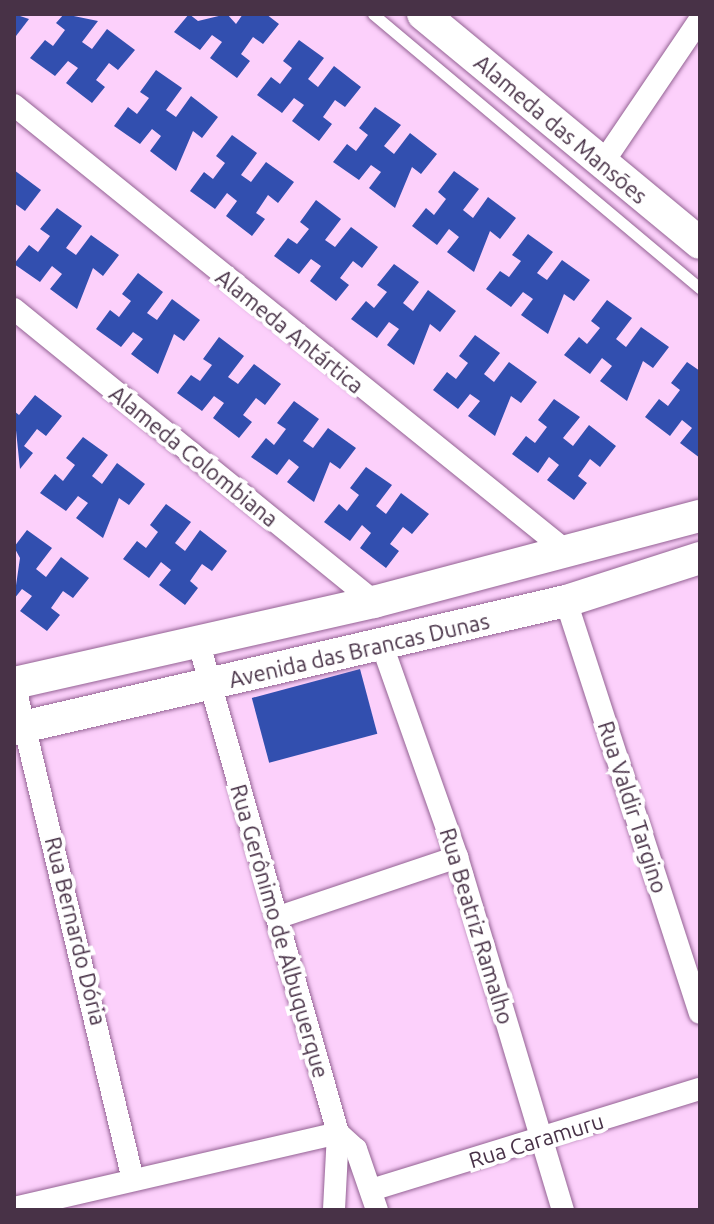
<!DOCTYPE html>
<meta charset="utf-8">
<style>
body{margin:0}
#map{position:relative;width:714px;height:1224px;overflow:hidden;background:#fcd0fb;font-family:Ubuntu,sans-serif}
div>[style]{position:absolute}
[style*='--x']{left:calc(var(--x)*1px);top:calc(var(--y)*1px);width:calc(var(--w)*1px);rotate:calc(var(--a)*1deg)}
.building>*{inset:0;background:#324faf;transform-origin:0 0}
.roads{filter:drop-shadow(0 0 2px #936293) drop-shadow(0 0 2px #936293)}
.lane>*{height:11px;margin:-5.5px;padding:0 5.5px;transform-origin:5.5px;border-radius:5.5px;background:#fff}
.street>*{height:22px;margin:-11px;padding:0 11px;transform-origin:11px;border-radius:11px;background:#fff}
.secondary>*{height:32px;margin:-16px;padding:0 16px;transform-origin:16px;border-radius:16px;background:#fff}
span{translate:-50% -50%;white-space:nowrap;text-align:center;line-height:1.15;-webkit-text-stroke:8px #fff;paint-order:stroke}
.street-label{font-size:22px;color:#483247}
.frame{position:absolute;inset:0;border:16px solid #483247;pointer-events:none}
</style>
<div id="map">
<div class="building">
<div style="clip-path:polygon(14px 14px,29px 19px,16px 36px,14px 34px)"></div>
<div style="clip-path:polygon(64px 14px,98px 21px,82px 42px,92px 49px,107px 29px,135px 50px,118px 70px,109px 63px,96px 80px,105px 87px,92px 103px,66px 83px,78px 68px,68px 61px,55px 76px,30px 58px,45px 40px,53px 46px,65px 30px,56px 23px)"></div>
<div style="clip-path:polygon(189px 14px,198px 21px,227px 14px,236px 24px,243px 14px,266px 14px,279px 24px,263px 44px,253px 37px,241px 54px,250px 61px,237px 78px,210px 58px,222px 42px,212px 35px,200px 50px,174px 32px)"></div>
<div style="clip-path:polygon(299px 40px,324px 58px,308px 79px,318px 87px,334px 66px,361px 87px,345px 107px,335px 100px,323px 117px,332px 124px,319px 141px,292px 121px,304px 105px,294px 98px,282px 113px,257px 95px,271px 77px,280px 84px,292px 68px,283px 61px)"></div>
<div style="clip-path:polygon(156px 70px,182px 88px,166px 110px,176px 117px,191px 96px,218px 117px,202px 138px,193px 131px,176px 171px,150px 151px,161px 136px,152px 129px,140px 144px,114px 126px,128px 107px,137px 114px,149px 98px,140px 92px)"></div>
<div style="clip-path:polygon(375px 107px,401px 125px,384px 146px,394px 154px,410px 133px,437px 154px,421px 174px,412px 167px,395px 208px,369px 188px,381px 172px,371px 165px,359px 180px,333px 162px,347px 144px,356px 151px,368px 135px,359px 128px)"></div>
<div style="clip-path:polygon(232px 135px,257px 153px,241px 175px,251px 182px,266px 162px,294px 182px,278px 203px,268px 195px,256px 213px,265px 219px,252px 236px,226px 216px,237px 201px,227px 193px,215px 209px,190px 191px,204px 172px,213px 179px,225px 163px,216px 156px)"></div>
<div style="clip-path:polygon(14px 170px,41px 190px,25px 211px,14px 203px)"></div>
<div style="clip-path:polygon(454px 171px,479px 189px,463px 210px,473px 218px,488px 197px,516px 218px,500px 239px,490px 231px,474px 272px,447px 252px,459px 237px,449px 229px,437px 245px,412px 226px,426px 208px,434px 215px,446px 199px,438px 192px)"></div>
<div style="clip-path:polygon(316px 200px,341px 219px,325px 240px,335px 247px,351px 227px,378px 247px,362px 268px,353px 261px,340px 278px,349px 285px,336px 301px,310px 281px,321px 266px,311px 259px,299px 274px,274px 256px,288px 238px,297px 244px,309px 229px,300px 222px)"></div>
<div style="clip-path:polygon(57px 208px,82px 226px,66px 248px,76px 255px,91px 235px,119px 255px,103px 276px,93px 268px,77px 309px,50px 289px,62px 274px,52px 266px,40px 282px,14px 264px,29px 245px,38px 252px,50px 236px,40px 229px)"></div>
<div style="clip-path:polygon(528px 234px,553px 252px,537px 273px,547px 280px,562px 260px,590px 280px,574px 301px,564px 294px,548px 334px,521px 315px,533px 299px,523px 292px,511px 307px,486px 289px,500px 271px,509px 277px,521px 261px,512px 255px)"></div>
<div style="clip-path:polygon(394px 264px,419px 282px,403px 303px,413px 311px,428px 290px,456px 311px,440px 332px,430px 324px,414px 365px,387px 345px,399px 329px,389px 322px,377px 338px,351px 319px,366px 301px,374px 308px,387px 292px,377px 285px)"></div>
<div style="clip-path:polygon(138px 273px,163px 292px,147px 313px,157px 320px,172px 299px,200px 320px,184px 341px,174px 334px,158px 374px,131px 354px,143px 339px,133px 332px,121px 347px,96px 329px,110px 310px,119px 317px,131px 301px,122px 294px)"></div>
<div style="clip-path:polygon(607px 300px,632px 318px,616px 339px,626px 347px,641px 327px,669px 347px,653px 368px,643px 361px,627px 401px,600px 381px,612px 366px,602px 358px,590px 374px,564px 355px,579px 337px,587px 344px,600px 328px,591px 321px)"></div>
<div style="clip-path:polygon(475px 335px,500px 353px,484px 374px,494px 382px,509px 362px,537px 382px,521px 403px,511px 396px,495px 436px,468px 416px,480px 401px,470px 394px,458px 409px,433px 390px,447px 372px,456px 379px,468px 363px,459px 356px)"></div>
<div style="clip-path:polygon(219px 337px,244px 356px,228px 377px,238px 384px,254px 364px,281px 384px,265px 405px,256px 398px,243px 415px,252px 422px,239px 438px,213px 418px,224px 403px,214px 396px,202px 411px,177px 393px,191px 375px,200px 381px,212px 365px,203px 359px)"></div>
<div style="clip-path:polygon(687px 362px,700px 371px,700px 458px,680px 443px,692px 428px,682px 420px,670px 436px,645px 417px,659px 399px,668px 406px,680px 390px,671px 383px)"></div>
<div style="clip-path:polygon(35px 395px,62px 416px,46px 436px,37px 429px,24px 446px,33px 453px,20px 469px,14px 411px,19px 415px)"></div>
<div style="clip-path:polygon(554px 399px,580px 417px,563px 438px,573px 446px,589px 425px,616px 446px,600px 467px,590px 459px,578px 476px,587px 483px,574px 500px,547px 480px,559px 465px,549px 457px,538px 473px,512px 454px,526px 436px,535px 443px,547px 427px,538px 420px)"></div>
<div style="clip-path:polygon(294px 401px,319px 419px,303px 441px,313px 448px,328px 428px,356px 448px,340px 469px,330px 462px,314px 502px,287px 482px,299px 467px,289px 459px,277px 475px,251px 457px,266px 438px,274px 445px,286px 429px,277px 423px)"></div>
<div style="clip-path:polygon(83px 437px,108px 455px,92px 476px,102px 484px,117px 463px,145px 484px,129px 505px,119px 498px,103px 538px,76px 518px,88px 503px,78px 496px,66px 511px,40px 493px,55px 474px,63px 481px,75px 465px,66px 458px)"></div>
<div style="clip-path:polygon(366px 467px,392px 485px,376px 506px,386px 514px,401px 493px,429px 514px,412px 534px,403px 527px,390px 544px,399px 551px,386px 568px,360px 548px,371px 533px,362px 525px,350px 541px,324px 522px,339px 504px,347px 511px,359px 495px,350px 488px)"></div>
<div style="clip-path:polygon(166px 504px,191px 522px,175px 543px,185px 551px,200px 530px,227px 551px,212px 571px,202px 564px,190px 581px,198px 588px,185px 605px,159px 585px,171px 570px,161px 562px,149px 578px,123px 559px,137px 541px,146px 548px,158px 532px,150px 525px)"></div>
<div style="clip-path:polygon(27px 530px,52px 548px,36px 569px,46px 577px,61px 557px,89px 578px,73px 598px,63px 591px,51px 608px,60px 615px,47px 631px,20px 611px,32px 596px,22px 589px,14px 599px,20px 558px,14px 547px)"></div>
<div style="left:360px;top:669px;width:67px;height:112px;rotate:75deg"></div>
</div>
<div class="roads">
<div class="lane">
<div style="--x:373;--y:14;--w:427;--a:40"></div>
</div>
<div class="street">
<div style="--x:14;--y:105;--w:715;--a:38.92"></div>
<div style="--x:602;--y:164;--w:175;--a:-55.9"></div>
<div style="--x:14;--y:309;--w:464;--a:39.1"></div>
<div style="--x:566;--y:601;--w:433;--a:72"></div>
<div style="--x:199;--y:644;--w:508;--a:74.13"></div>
<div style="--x:338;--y:1133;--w:24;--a:42"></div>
<div style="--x:356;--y:1149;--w:65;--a:71"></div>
<div style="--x:382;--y:645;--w:225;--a:70.5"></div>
<div style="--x:457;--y:857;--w:369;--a:73.3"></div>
<div style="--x:14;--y:683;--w:511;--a:76.53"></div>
<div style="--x:279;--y:917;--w:188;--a:-18.6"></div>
<div style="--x:371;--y:1190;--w:344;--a:-17.1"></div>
<div style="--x:14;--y:1208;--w:333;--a:-13"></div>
<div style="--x:338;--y:1133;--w:77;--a:93"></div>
</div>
<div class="secondary">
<div style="--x:423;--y:14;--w:359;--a:39.6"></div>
<div style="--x:14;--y:683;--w:369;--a:-12.7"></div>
<div style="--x:374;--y:602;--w:337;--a:-14.8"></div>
<div style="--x:14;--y:729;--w:567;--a:-13.06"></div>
<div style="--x:566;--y:601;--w:141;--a:-17.8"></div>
</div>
</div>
<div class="street-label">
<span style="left:561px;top:129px;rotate:40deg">Alameda das Mansões</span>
<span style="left:290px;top:331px;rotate:39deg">Alameda Antártica</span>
<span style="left:194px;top:456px;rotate:39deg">Alameda Colombiana</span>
<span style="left:359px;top:650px;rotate:-13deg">Avenida das Brancas Dunas</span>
<span style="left:633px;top:807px;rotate:72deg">Rua Valdir Targino</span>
<span style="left:477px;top:926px;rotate:73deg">Rua Beatriz Ramalho</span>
<span style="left:76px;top:931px;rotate:76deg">Rua Bernardo Dória</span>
<span style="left:280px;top:931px;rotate:74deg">Rua Gerônimo de Albuquerque</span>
<span style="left:536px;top:1140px;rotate:-17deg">Rua Caramuru</span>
</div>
<div class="frame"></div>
</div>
